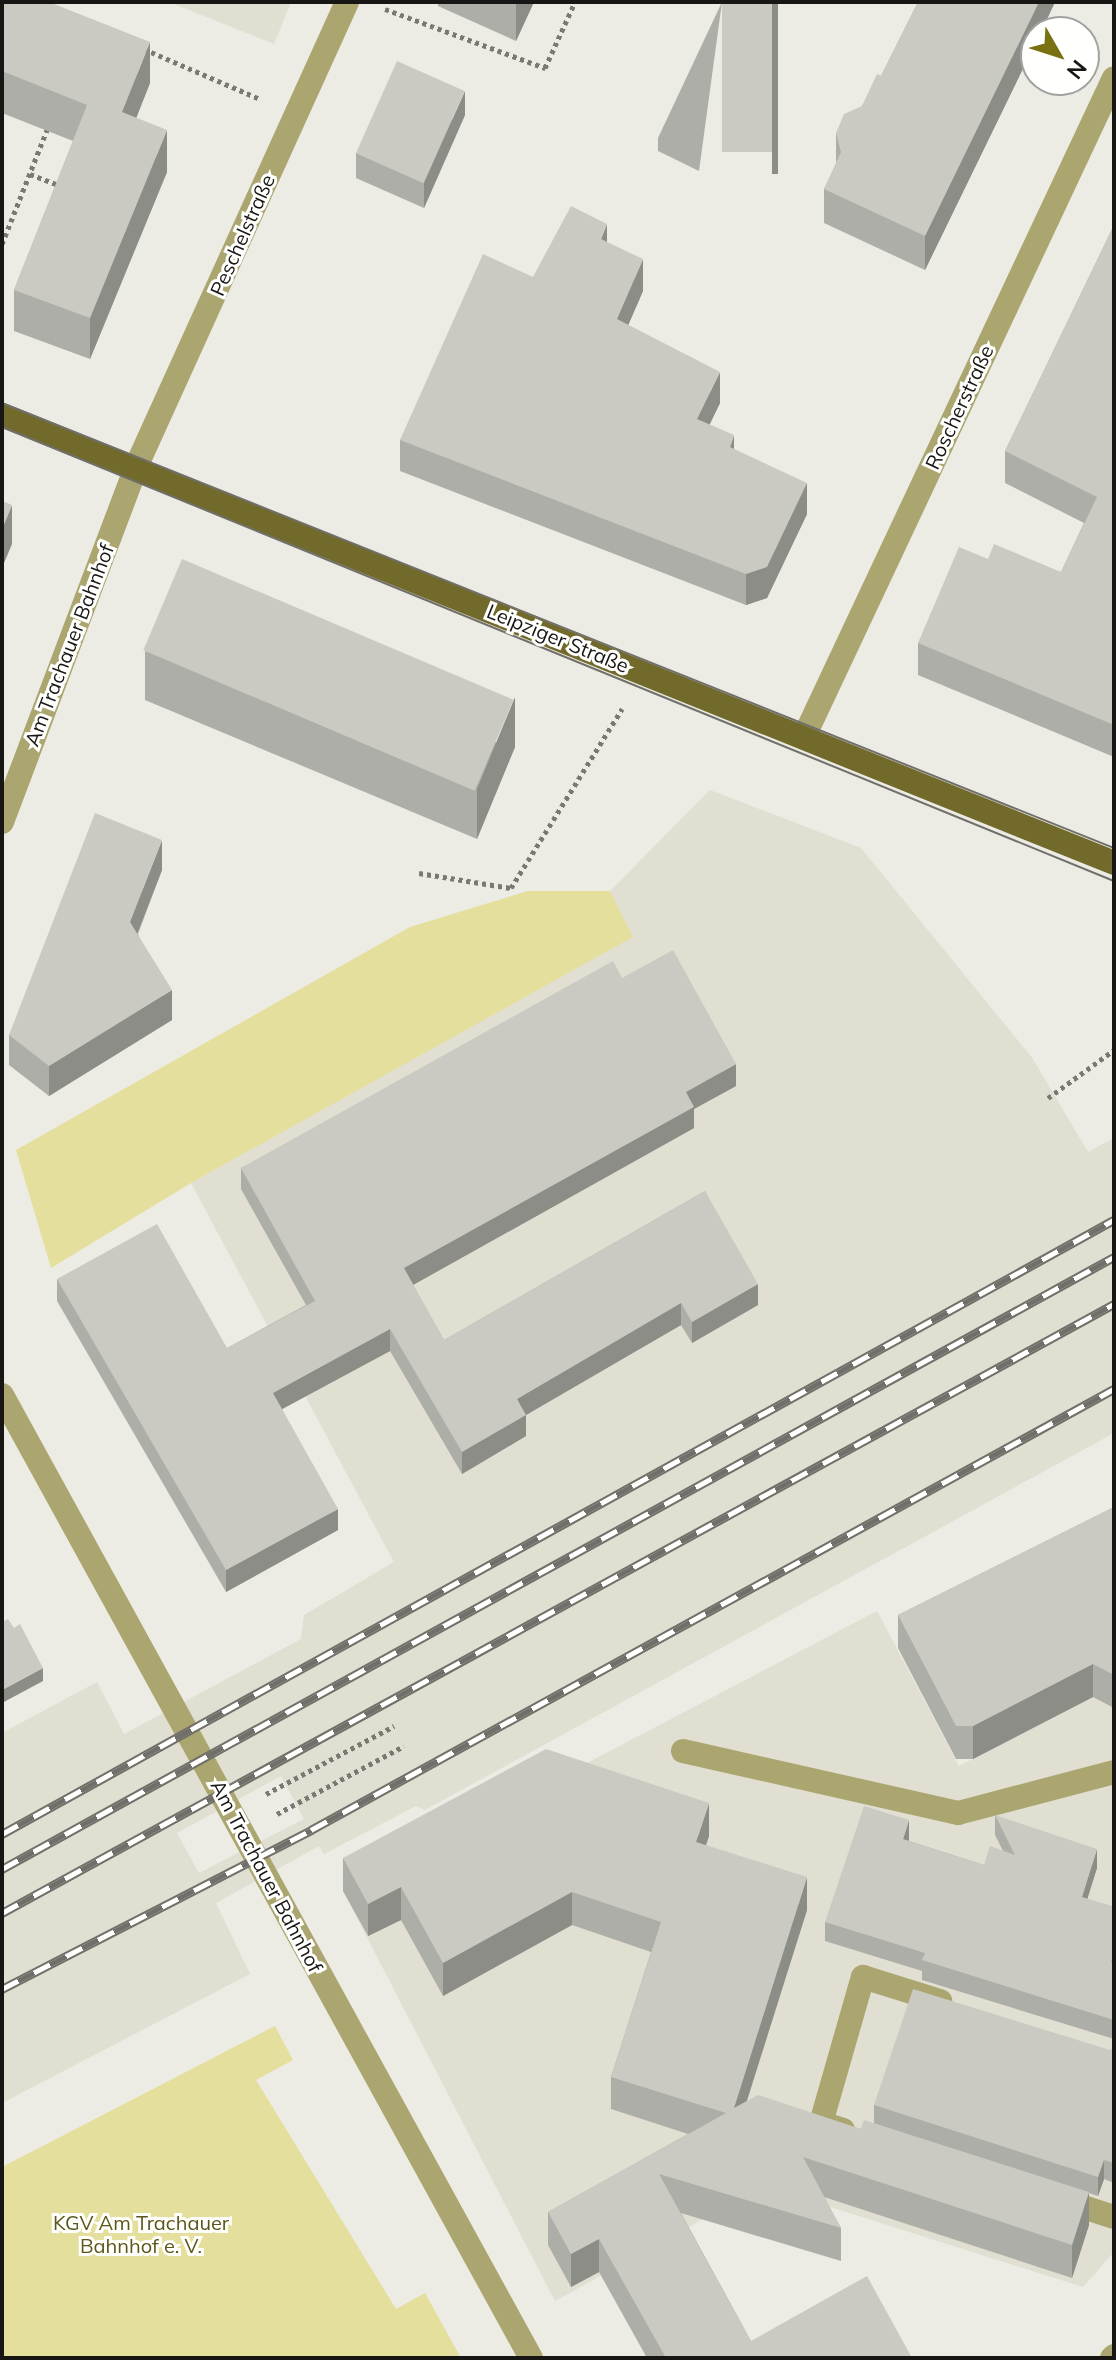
<!DOCTYPE html>
<meta charset="utf-8">
<style>
body{margin:0}
#map{position:relative;width:1116px;height:2360px;overflow:hidden;background:#ecebe4;font-family:Mulish,sans-serif}
div>[style]{position:absolute}
[style*='--x']{left:calc(var(--x)*1px);top:calc(var(--y)*1px);width:calc(var(--w)*1px);rotate:calc(var(--a)*1deg)}
.built>*{inset:0;background:#e0dfd1}
.green>*{inset:0;background:#e5df9d}
.path>*{height:5px;margin-top:-2.5px;transform-origin:0;background:repeating-linear-gradient(90deg,#797873 0 4px,transparent 0 8px)}
.minor>*{height:24px;margin:-12px;padding:0 12px;transform-origin:12px;border-radius:12px;background:#aba66f}
.major>*{height:24px;margin:-12px;padding:0 12px;transform-origin:12px;border-radius:12px;background:#716a2b}
.tram>*{height:2px;margin:-1px;padding:0 1px;transform-origin:1px;border-radius:1px;background:#706f6a}
.rail>*{height:9px;margin-top:-4.5px;transform-origin:0;background:repeating-linear-gradient(90deg,#fffffe 0 18px,#706f6a 0 36px);box-sizing:border-box;border-block:2px solid #706f6a}
.wall>*{inset:0;background:#aeaea8}
.shaded-wall>*{inset:0;background:#8d8d88;transform-origin:0 0}
.building>*{inset:0;background:#cacac3;transform-origin:0 0}
span{translate:-50% -50%;white-space:nowrap;text-align:center;line-height:1.15;-webkit-text-stroke:6px #fffffe;paint-order:stroke}
.street-label{font-size:20px;color:#171614}
.park-label{font-size:20px;color:#5c5618}
.frame{position:absolute;inset:0;border:4px solid #171614;pointer-events:none}
.north{position:absolute;left:1020px;top:16px;width:80px;height:80px;box-sizing:border-box;background:#fffffe;border:2px solid #a2a2a0;border-radius:50%;rotate:129deg;font-size:22px;font-weight:700;line-height:32px;text-align:center;color:#171614}
.north::after{content:'';display:block;margin:auto;width:28px;height:36px;background:#7a7111;clip-path:polygon(50% 0,100% 100%,50% 72%,0 100%)}
</style>
<div id="map">
<div class="built">
<div style="clip-path:polygon(169px 2px,291px 2px,274px 44px)"></div>
<div style="clip-path:polygon(evenodd,710px 790px,861px 848px,1033px 1059px,1088px 1152px,1114px 1138px,1114px 1433px,425px 1810px,416px 1806px,324px 1854px,319px 1846px,216px 1903px,250px 1974px,2px 2103px,2px 1733px,97px 1682px,124px 1734px,301px 1639px,304px 1615px,394px 1562px,191px 1183px,632px 937px,610px 891px,710px 790px,281px 1776px,304px 1819px,199px 1873px,177px 1833px,281px 1776px)"></div>
<div style="clip-path:polygon(877px 1611px,959px 1766px,1114px 1686px,1114px 2252px,1083px 2287px,755px 2183px,752px 2192px,555px 2301px,343px 1891px)"></div>
</div>
<div class="green">
<div style="clip-path:polygon(528px 891px,610px 891px,633px 937px,191px 1183px,51px 1268px,16px 1150px,410px 927px)"></div>
<div style="clip-path:polygon(275px 2026px,293px 2060px,256px 2080px,396px 2309px,425px 2293px,461px 2358px,2px 2358px,2px 2167px)"></div>
</div>
<div class="path">
<div style="--x:385;--y:9;--w:171;--a:20.2"></div>
<div style="--x:545;--y:68;--w:72;--a:-65.6"></div>
<div style="--x:144;--y:49;--w:126;--a:23.3"></div>
<div style="--x:30;--y:174;--w:31;--a:21"></div>
<div style="--x:2;--y:244;--w:123;--a:-68.5"></div>
<div style="--x:419;--y:873;--w:93;--a:9.3"></div>
<div style="--x:511;--y:888;--w:211;--a:-58.2"></div>
<div style="--x:1048;--y:1098;--w:82;--a:-36"></div>
<div style="--x:266;--y:1794;--w:145;--a:-28"></div>
<div style="--x:277;--y:1814;--w:144;--a:-28.2"></div>
</div>
<div class="minor">
<div style="--x:804;--y:737;--w:728;--a:-64.81"></div>
<div style="--x:2;--y:822;--w:379;--a:-69.3"></div>
<div style="--x:136;--y:467;--w:511;--a:-65.59"></div>
<div style="--x:2;--y:1395;--w:1099;--a:61.22"></div>
<div style="--x:683;--y:1751;--w:282;--a:12.7"></div>
<div style="--x:958;--y:1813;--w:161;--a:-14.7"></div>
<div style="--x:843;--y:2130;--w:23;--a:-162"></div>
<div style="--x:821;--y:2123;--w:152;--a:-74"></div>
<div style="--x:863;--y:1977;--w:81;--a:17.3"></div>
<div style="--x:1061;--y:2200;--w:56;--a:17.8"></div>
<div style="--x:1112;--y:2358;--w:3;--a:-45"></div>
</div>
<div class="major">
<div style="--x:2;--y:415;--w:1199;--a:21.94"></div>
</div>
<div class="tram">
<div style="--x:2;--y:403;--w:1198;--a:21.81"></div>
<div style="--x:2;--y:427;--w:1201;--a:22.21"></div>
</div>
<div class="rail">
<div style="--x:2;--y:1834;--w:1270;--a:-28.91"></div>
<div style="--x:2;--y:1869;--w:1269;--a:-28.83"></div>
<div style="--x:2;--y:1913;--w:1268;--a:-28.71"></div>
<div style="--x:2;--y:1989;--w:348;--a:-27.2"></div>
<div style="--x:311;--y:1830;--w:916;--a:-28.78"></div>
</div>
<div class="wall">
<div style="clip-path:polygon(2px 2px,150px 83px,136px 118px,167px 172px,90px 359px,14px 331px,14px 290px,73px 141px,2px 113px)"></div>
<div style="clip-path:polygon(438px 2px,534px 2px,516px 41px,438px 6px)"></div>
<div style="clip-path:polygon(722px 2px,699px 171px,658px 151px,658px 138px)"></div>
<div style="clip-path:polygon(918px 2px,1055px 2px,1041px 32px,1036px 32px,1036px 42px,925px 270px,824px 223px,824px 189px,836px 164px,836px 133px,862px 106px,881px 76px)"></div>
<div style="clip-path:polygon(465px 115px,424px 208px,356px 178px,356px 153px)"></div>
<div style="clip-path:polygon(1114px 225px,1114px 757px,918px 675px,918px 643px,988px 559px,1061px 572px,1084px 523px,1005px 483px,1005px 451px)"></div>
<div style="clip-path:polygon(607px 242px,643px 291px,628px 325px,720px 403px,709px 425px,734px 449px,807px 514px,767px 598px,746px 605px,400px 471px,400px 440px,533px 277px)"></div>
<div style="clip-path:polygon(145px 651px,515px 747px,477px 839px,145px 700px)"></div>
<div style="clip-path:polygon(162px 870px,138px 934px,172px 1020px,49px 1096px,9px 1065px,9px 1035px)"></div>
<div style="clip-path:polygon(622px 978px,736px 1086px,694px 1109px,694px 1128px,413px 1285px,444px 1340px,705px 1191px,758px 1305px,692px 1343px,681px 1325px,526px 1415px,526px 1436px,462px 1474px,390px 1351px,282px 1409px,338px 1530px,226px 1592px,57px 1301px,57px 1279px,227px 1348px,306px 1305px,241px 1189px,241px 1168px)"></div>
<div style="clip-path:polygon(1114px 1507px,1114px 1708px,1093px 1697px,973px 1759px,956px 1759px,898px 1648px,898px 1615px)"></div>
<div style="clip-path:polygon(995px 1815px,1097px 1868px,1087px 1899px,1114px 1907px,1114px 2039px,922px 1980px,922px 1971px,825px 1941px,825px 1922px,909px 1841px,984px 1865px,1003px 1851px,995px 1835px)"></div>
<div style="clip-path:polygon(709px 1836px,706px 1845px,807px 1910px,747px 2101px,861px 2129px,874px 2123px,874px 2105px,1114px 2049px,1114px 2183px,1104px 2179px,1098px 2196px,1089px 2193px,1089px 2225px,1072px 2278px,824px 2197px,841px 2228px,841px 2261px,681px 2213px,751px 2341px,912px 2358px,647px 2358px,599px 2272px,571px 2287px,548px 2245px,548px 2212px,688px 2134px,611px 2109px,611px 2077px,651px 1952px,572px 1925px,443px 1996px,401px 1920px,368px 1936px,343px 1891px,343px 1858px)"></div>
</div>
<div class="shaded-wall">
<div style="clip-path:polygon(516px 2px,534px 2px,516px 41px)"></div>
<div style="left:772px;top:2px;width:6px;height:172px"></div>
<div style="clip-path:polygon(1039px 2px,1055px 2px,1041px 32px,1036px 32px,1036px 42px,925px 270px,925px 236px)"></div>
<div style="clip-path:polygon(150px 42px,150px 83px,122px 154px,122px 112px)"></div>
<div style="clip-path:polygon(465px 91px,465px 115px,424px 208px,424px 183px)"></div>
<div style="clip-path:polygon(167px 130px,167px 172px,90px 359px,90px 318px)"></div>
<div style="clip-path:polygon(607px 224px,607px 256px,601px 239px)"></div>
<div style="clip-path:polygon(643px 259px,643px 291px,617px 351px,617px 319px)"></div>
<div style="clip-path:polygon(720px 372px,720px 403px,697px 451px,697px 419px)"></div>
<div style="clip-path:polygon(734px 435px,734px 466px,730px 447px)"></div>
<div style="clip-path:polygon(807px 483px,807px 514px,767px 598px,746px 605px,746px 574px)"></div>
<div style="clip-path:polygon(12px 505px,12px 544px,2px 568px,2px 529px)"></div>
<div style="clip-path:polygon(515px 697px,515px 747px,477px 839px,477px 789px)"></div>
<div style="clip-path:polygon(162px 840px,162px 870px,130px 952px,130px 922px)"></div>
<div style="clip-path:polygon(172px 990px,172px 1020px,49px 1096px,49px 1066px)"></div>
<div style="clip-path:polygon(736px 1064px,736px 1086px,694px 1109px,694px 1128px,404px 1290px,404px 1268px,686px 1092px)"></div>
<div style="clip-path:polygon(758px 1284px,758px 1305px,692px 1343px,692px 1322px)"></div>
<div style="clip-path:polygon(681px 1303px,681px 1325px,526px 1415px,526px 1436px,462px 1474px,462px 1452px,517px 1399px)"></div>
<div style="clip-path:polygon(390px 1329px,390px 1351px,273px 1414px,273px 1393px)"></div>
<div style="clip-path:polygon(338px 1509px,338px 1530px,226px 1592px,226px 1570px)"></div>
<div style="clip-path:polygon(1093px 1664px,1093px 1697px,973px 1759px,973px 1726px)"></div>
<div style="clip-path:polygon(43px 1668px,43px 1681px,2px 1703px,2px 1690px)"></div>
<div style="clip-path:polygon(709px 1803px,709px 1836px,696px 1875px,696px 1842px)"></div>
<div style="clip-path:polygon(909px 1820px,909px 1840px,903px 1858px,903px 1839px)"></div>
<div style="clip-path:polygon(1097px 1849px,1097px 1868px,1082px 1916px,1082px 1897px)"></div>
<div style="clip-path:polygon(807px 1877px,807px 1910px,734px 2141px,734px 2108px)"></div>
<div style="clip-path:polygon(401px 1887px,401px 1920px,368px 1936px,368px 1904px)"></div>
<div style="clip-path:polygon(572px 1892px,572px 1925px,443px 1996px,443px 1963px)"></div>
<div style="clip-path:polygon(1104px 2160px,1104px 2179px,1098px 2196px,1098px 2177px)"></div>
<div style="clip-path:polygon(1089px 2192px,1089px 2225px,1072px 2278px,1072px 2245px)"></div>
<div style="clip-path:polygon(599px 2239px,599px 2272px,571px 2287px,571px 2254px)"></div>
</div>
<div class="building">
<div style="clip-path:polygon(2px 2px,49px 2px,150px 42px,122px 112px,167px 130px,90px 318px,14px 290px,87px 105px,2px 71px)"></div>
<div style="left:722px;top:2px;width:50px;height:150px"></div>
<div style="clip-path:polygon(918px 2px,1039px 2px,925px 236px,824px 189px,841px 152px,836px 133px,844px 114px,862px 106px,877px 74px,881px 76px)"></div>
<div style="left:397px;top:61px;width:74px;height:101px;rotate:24deg"></div>
<div style="clip-path:polygon(571px 206px,607px 224px,601px 239px,643px 259px,617px 319px,720px 372px,697px 419px,734px 435px,730px 447px,807px 483px,767px 567px,746px 574px,400px 440px,483px 254px,533px 277px)"></div>
<div style="clip-path:polygon(1114px 225px,1114px 725px,918px 643px,959px 547px,988px 559px,994px 544px,1061px 572px,1097px 497px,1005px 451px)"></div>
<div style="clip-path:polygon(2px 501px,12px 505px,2px 529px)"></div>
<div style="left:182px;top:559px;width:360px;height:99px;rotate:23deg"></div>
<div style="clip-path:polygon(95px 813px,162px 840px,130px 922px,172px 990px,49px 1066px,9px 1035px)"></div>
<div style="clip-path:polygon(673px 950px,736px 1064px,686px 1092px,694px 1107px,404px 1268px,444px 1340px,705px 1191px,758px 1284px,692px 1322px,681px 1303px,517px 1399px,526px 1415px,462px 1452px,390px 1329px,273px 1393px,338px 1509px,226px 1570px,57px 1279px,157px 1224px,227px 1348px,315px 1301px,241px 1168px,613px 961px,622px 978px)"></div>
<div style="clip-path:polygon(1114px 1507px,1114px 1675px,1093px 1664px,973px 1726px,956px 1726px,898px 1615px)"></div>
<div style="clip-path:polygon(8px 1619px,14px 1628px,20px 1624px,43px 1668px,2px 1690px,2px 1622px)"></div>
<div style="clip-path:polygon(546px 1749px,709px 1803px,696px 1842px,807px 1877px,734px 2108px,758px 2095px,861px 2129px,864px 2120px,1089px 2192px,1072px 2245px,803px 2157px,841px 2228px,659px 2174px,751px 2341px,867px 2276px,912px 2358px,666px 2358px,599px 2239px,571px 2254px,548px 2212px,726px 2113px,611px 2077px,661px 1922px,572px 1892px,443px 1963px,401px 1887px,368px 1904px,343px 1858px)"></div>
<div style="clip-path:polygon(864px 1806px,909px 1820px,903px 1839px,984px 1865px,990px 1846px,1015px 1855px,995px 1815px,1097px 1849px,1082px 1897px,1114px 1907px,1114px 1954px,1111px 1962px,1114px 1963px,1114px 2020px,922px 1960px,925px 1953px,825px 1922px)"></div>
<div style="clip-path:polygon(913px 1989px,1110px 2050px,1114px 2049px,1114px 2163px,1104px 2160px,1098px 2177px,874px 2105px)"></div>
</div>
<div class="street-label">
<span style="left:242px;top:235px;rotate:-66deg">Peschelstraße</span>
<span style="left:959px;top:407px;rotate:-65deg">Roscherstraße</span>
<span style="left:558px;top:638px;rotate:22deg">Leipziger Straße</span>
<span style="left:69px;top:645px;rotate:-69deg">Am Trachauer Bahnhof</span>
<span style="left:267px;top:1876px;rotate:62deg">Am Trachauer Bahnhof</span>
</div>
<div class="park-label">
<span style="left:141px;top:2234px">KGV Am Trachauer<br>Bahnhof e. V.</span>
</div>
<div class="frame"></div>
<div class="north">N</div>
</div>
